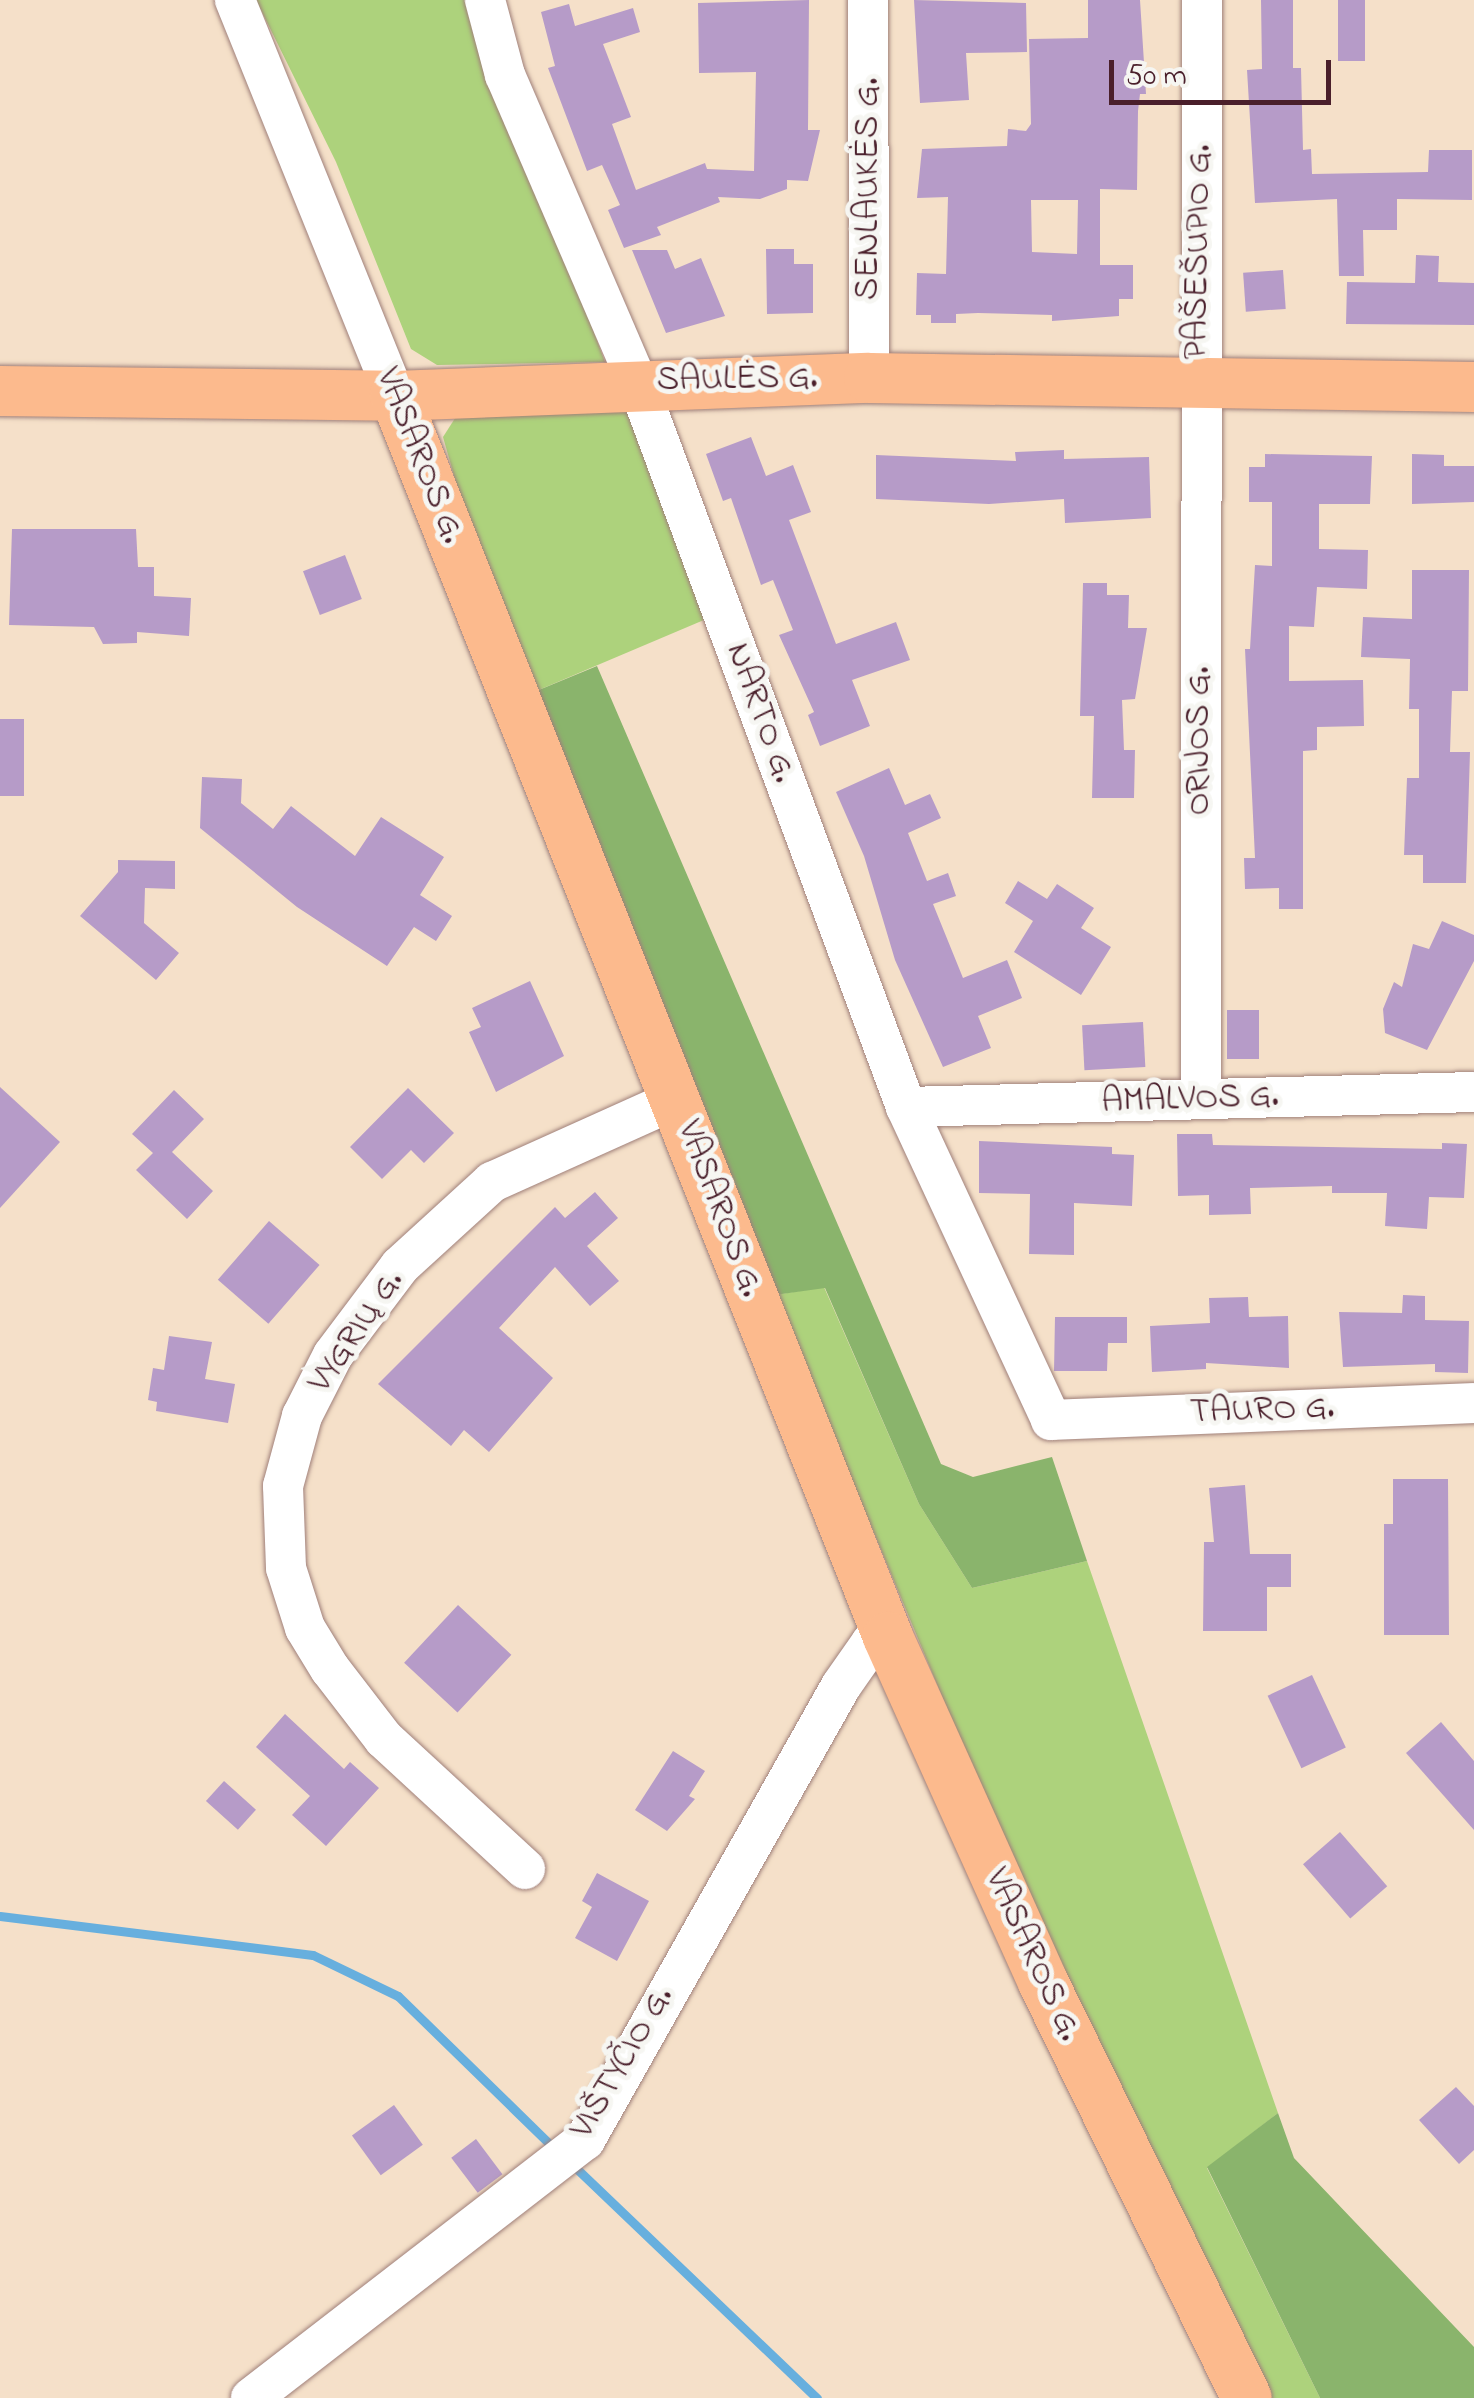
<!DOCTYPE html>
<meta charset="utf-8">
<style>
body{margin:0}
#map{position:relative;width:1474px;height:2398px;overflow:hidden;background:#f5e0c9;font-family:"Indie Flower",sans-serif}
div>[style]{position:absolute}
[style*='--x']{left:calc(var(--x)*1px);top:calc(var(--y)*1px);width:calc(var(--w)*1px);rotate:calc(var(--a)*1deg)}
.green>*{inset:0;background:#add27c}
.forest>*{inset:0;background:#8ab46c}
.stream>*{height:9px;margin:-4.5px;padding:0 4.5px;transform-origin:4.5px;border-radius:4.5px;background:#67afde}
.building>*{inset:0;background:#b69bc8;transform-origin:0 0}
.roads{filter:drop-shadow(0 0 2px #a0807a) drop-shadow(0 0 2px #a0807a)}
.minor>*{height:40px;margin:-20px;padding:0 20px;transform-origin:20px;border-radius:20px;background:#fff}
.major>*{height:50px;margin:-25px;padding:0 25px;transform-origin:25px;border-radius:25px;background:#fcba8d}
span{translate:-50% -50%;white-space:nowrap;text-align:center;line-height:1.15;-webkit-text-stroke:10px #f6f6f2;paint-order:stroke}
.street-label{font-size:35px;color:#4a1f2b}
.scale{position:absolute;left:1109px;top:60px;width:222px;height:45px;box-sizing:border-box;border:5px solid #4a1f2b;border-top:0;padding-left:12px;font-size:30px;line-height:35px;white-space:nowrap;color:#4a1f2b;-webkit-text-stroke:8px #f6f6f2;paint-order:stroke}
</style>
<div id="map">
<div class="green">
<div style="clip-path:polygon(256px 0,470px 0,605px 362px,437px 365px,411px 349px,336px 162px)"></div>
<div style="clip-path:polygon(629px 409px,711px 617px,534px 692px,474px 546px,443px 437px,459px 412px)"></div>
<div style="clip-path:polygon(824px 1287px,919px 1504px,972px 1588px,1087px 1561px,1278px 2113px,1207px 2168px,1320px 2398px,1271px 2398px,1155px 2168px,986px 1802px,775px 1295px)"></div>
</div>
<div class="forest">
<div style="clip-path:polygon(597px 666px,941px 1464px,973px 1477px,1052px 1457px,1087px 1561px,972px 1588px,919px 1504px,825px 1288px,775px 1295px,534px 692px)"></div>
<div style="clip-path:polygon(1278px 2113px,1294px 2158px,1474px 2347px,1474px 2398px,1320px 2398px,1207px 2167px)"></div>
</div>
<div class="stream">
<div style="--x:0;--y:1916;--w:315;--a:7.1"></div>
<div style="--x:313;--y:1955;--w:94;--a:25.8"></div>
<div style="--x:398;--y:1996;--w:216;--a:44.3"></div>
<div style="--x:577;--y:2169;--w:332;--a:43.7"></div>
</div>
<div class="building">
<div style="clip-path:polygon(809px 0,808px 130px,820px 130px,808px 181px,787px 180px,787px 189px,760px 199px,718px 197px,720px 202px,657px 227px,661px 235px,624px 248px,608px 210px,620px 205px,602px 165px,587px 171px,548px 68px,555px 66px,541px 12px,569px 4px,575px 26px,633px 8px,640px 32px,603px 44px,631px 117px,612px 124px,636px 190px,705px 163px,707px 169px,754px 171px,756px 72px,699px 73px,698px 3px)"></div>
<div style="clip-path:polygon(914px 0,1026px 3px,1027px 52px,966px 53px,969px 100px,920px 103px)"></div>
<div style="clip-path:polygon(evenodd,1088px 0,1140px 0,1146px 94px,1140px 94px,1138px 111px,1137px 190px,1100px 189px,1100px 265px,1133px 265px,1133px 299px,1119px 299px,1119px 316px,1052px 321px,1052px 315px,978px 313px,956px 314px,956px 323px,931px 323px,931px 315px,916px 315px,917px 273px,946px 274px,948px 197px,917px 198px,922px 149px,1007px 146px,1008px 129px,1026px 131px,1031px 124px,1029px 39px,1088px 38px,1088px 0,1031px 200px,1078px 200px,1077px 254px,1032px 252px,1031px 200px)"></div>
<div style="clip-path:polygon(1261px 0,1293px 0,1293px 68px,1301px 68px,1303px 150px,1311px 149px,1312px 174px,1428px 172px,1429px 150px,1472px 150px,1472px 200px,1397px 199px,1397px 230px,1363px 230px,1364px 276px,1339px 276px,1337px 199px,1255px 203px,1247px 70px,1262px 69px)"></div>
<div style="left:1338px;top:0;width:27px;height:61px"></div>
<div style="clip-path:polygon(766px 249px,794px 249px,794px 264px,813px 264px,813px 313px,767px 314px)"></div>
<div style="clip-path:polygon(632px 250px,667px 250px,675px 269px,701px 258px,725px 316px,666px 333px)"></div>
<div style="clip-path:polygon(1416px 255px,1439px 256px,1438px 282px,1474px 283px,1474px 325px,1346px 324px,1347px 282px,1415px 283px)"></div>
<div style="left:1283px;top:270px;width:39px;height:40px;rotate:86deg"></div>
<div style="clip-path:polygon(751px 437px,766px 476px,793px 465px,811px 512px,789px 520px,836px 644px,896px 622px,910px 660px,852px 680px,870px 726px,820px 746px,808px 715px,814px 712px,779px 635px,793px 630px,773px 580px,761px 585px,731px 498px,723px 501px,706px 454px)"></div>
<div style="clip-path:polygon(1064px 450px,1064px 459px,1149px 457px,1151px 518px,1065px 523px,1064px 499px,989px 504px,876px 499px,876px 455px,1016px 461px,1015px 452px)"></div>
<div style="clip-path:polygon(1265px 454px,1372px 456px,1370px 504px,1319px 504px,1319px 549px,1368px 550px,1367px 589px,1317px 587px,1314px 627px,1289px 626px,1289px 681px,1363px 680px,1364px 726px,1317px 727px,1317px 750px,1303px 751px,1303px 909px,1279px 909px,1279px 888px,1245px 889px,1244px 858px,1255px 858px,1245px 649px,1250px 649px,1255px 565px,1272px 566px,1272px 502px,1249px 502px,1249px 467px,1265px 467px)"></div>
<div style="clip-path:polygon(1412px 454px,1444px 455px,1444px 466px,1474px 466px,1474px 502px,1412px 504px)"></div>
<div style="clip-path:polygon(12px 529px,136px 529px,138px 567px,154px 567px,154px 596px,191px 598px,189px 636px,137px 632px,137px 643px,103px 644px,94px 627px,9px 625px)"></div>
<div style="left:345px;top:555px;width:47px;height:45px;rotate:69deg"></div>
<div style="clip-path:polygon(1412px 570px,1469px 570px,1468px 691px,1452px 691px,1450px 752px,1470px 752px,1466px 883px,1423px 883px,1423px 855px,1404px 855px,1407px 778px,1419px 778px,1419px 709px,1409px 709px,1410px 659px,1361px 657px,1363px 617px,1412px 619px)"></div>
<div style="clip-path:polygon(1083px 583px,1107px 583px,1107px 595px,1129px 595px,1128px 628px,1147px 628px,1135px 699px,1122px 700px,1124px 750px,1135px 750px,1134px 798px,1092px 798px,1094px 716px,1080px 716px)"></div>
<div style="left:0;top:719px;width:24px;height:77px"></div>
<div style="clip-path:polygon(889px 768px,905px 805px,930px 794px,941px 818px,908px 833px,927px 881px,948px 873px,956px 896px,933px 904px,963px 978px,1007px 960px,1022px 998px,978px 1016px,991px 1048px,943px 1067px,895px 960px,864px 856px,836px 792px)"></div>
<div style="clip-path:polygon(202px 777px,242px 779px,241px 803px,273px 829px,291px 806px,355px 856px,381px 817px,444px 857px,420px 895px,452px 916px,436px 941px,414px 927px,387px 966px,297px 907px,200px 828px)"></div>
<div style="clip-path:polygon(118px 860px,175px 861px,175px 889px,145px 888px,144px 923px,179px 953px,156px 980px,80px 916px,118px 872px)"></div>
<div style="clip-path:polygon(1018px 881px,1047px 899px,1057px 884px,1094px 908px,1081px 928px,1111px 947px,1081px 995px,1014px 952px,1033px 921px,1005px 903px)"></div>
<div style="clip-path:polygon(1442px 921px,1474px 935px,1474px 961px,1427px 1050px,1385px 1033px,1383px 1009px,1394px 982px,1402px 987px,1413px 944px,1429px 949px)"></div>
<div style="clip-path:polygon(530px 981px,564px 1056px,496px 1092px,469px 1032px,481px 1027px,472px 1008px)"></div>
<div style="left:1227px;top:1010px;width:32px;height:49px"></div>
<div style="left:1143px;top:1022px;width:45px;height:61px;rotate:87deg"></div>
<div style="clip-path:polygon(0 1087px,60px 1142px,0 1208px)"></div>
<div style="clip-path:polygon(408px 1088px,454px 1133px,424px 1163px,411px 1150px,382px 1179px,350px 1147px)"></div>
<div style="clip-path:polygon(174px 1090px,204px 1119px,172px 1152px,213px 1191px,187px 1219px,136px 1170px,153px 1153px,132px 1134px)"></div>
<div style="clip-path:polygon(1177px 1134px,1212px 1134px,1213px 1145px,1442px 1149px,1442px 1143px,1467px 1144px,1464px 1198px,1429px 1197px,1427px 1229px,1385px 1226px,1387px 1193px,1332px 1193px,1332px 1186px,1250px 1188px,1251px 1214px,1209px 1215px,1209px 1195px,1178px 1196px)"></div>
<div style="clip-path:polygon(979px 1141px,1112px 1147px,1112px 1154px,1134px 1155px,1132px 1206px,1074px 1203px,1074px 1255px,1029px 1254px,1030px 1194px,979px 1193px)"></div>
<div style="clip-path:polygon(595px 1192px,618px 1218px,587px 1246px,619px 1281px,590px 1306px,555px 1267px,499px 1328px,553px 1378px,489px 1452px,464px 1430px,451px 1446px,378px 1384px,555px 1207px,565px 1218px)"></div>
<div style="left:269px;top:1221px;width:67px;height:78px;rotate:41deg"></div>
<div style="clip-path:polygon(1403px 1295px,1425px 1296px,1425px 1320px,1469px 1321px,1468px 1373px,1435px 1372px,1435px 1364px,1343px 1367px,1339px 1312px,1402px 1313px)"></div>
<div style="clip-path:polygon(1248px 1297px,1249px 1317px,1288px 1316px,1289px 1368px,1206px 1363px,1206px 1369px,1152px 1372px,1150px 1326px,1210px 1323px,1209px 1298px)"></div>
<div style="clip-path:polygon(1055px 1317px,1127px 1317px,1127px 1343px,1108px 1343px,1107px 1371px,1054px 1371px)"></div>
<div style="clip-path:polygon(169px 1336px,212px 1342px,205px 1379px,235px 1384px,228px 1423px,156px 1411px,157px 1402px,148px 1400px,153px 1368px,164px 1370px)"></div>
<div style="clip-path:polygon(1393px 1479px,1448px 1479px,1449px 1635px,1384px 1635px,1384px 1524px,1393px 1524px)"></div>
<div style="clip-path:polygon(1245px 1485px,1250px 1554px,1291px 1554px,1291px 1587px,1267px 1587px,1267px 1631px,1203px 1631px,1204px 1542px,1214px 1542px,1209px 1488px)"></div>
<div style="left:458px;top:1605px;width:73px;height:79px;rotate:43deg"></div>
<div style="left:1312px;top:1675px;width:80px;height:49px;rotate:65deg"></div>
<div style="clip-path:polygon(285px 1714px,344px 1769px,350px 1762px,379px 1788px,326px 1846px,292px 1815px,310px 1796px,256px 1747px)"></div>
<div style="clip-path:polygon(1441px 1722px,1474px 1761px,1474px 1830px,1406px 1753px)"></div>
<div style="clip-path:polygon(673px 1751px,705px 1771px,689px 1796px,695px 1799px,667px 1831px,635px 1810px)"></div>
<div style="left:224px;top:1781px;width:43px;height:27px;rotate:42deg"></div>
<div style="left:1340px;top:1832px;width:72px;height:49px;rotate:49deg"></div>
<div style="clip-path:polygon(597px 1873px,649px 1901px,617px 1961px,575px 1938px,592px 1907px,582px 1901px)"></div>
<div style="clip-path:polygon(1456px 2087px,1474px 2106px,1474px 2150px,1459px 2164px,1419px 2120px)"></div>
<div style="left:394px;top:2105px;width:49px;height:52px;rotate:54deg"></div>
<div style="left:476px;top:2139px;width:44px;height:31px;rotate:53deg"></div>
</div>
<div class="roads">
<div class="minor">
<div style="--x:235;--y:0;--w:427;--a:68"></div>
<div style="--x:485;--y:0;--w:78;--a:75.1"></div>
<div style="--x:505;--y:75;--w:334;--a:66.7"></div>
<div style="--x:637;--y:382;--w:773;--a:69.64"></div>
<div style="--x:906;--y:1107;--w:345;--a:65.1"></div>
<div style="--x:1051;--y:1420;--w:423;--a:-2.3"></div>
<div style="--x:868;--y:0;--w:378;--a:89.8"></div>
<div style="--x:1201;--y:1099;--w:1099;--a:-89.95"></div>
<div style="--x:906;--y:1107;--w:568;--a:-1.51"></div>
<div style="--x:525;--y:1869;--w:192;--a:-137.3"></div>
<div style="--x:384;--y:1739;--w:88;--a:-127.6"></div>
<div style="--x:330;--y:1669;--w:48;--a:-121.4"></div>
<div style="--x:305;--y:1628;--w:63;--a:-107.6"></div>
<div style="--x:286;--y:1568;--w:82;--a:-92.1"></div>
<div style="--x:283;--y:1486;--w:73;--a:-74.8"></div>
<div style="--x:302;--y:1416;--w:68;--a:-63.1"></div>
<div style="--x:333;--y:1355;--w:111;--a:-53"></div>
<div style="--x:400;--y:1266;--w:125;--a:-42.4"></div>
<div style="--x:492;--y:1182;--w:203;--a:-24.2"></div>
<div style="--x:251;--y:2398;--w:422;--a:-37.7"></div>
<div style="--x:585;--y:2140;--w:521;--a:-60.58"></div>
<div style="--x:841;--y:1686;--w:52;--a:-55.1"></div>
<div style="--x:871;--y:1643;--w:18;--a:-19"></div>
</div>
<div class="major">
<div style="--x:0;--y:391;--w:395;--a:0.7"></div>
<div style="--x:395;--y:396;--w:474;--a:-2.2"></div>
<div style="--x:869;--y:378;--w:605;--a:0.85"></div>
<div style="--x:395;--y:396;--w:1335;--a:68.33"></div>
<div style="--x:888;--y:1637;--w:378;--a:65.8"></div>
<div style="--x:1043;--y:1982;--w:463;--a:63.9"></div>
</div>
</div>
<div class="street-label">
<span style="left:869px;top:189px;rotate:-90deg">SENLAUKĖS G.</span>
<span style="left:1199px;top:252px;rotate:-89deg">PAŠEŠUPIO G.</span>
<span style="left:737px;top:380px;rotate:-1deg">SAULĖS G.</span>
<span style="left:419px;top:456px;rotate:68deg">VASAROS G.</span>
<span style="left:760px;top:713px;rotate:70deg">NARTO G.</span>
<span style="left:1200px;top:741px;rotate:-90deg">ORIJOS G.</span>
<span style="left:1190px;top:1100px;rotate:-2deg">AMALVOS G.</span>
<span style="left:719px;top:1209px;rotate:69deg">VASAROS G.</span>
<span style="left:357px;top:1332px;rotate:-56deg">VYGRIŲ G.</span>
<span style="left:1262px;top:1411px;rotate:-2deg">TAURO G.</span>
<span style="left:1032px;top:1955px;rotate:65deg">VASAROS G.</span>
<span style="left:623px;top:2063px;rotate:-60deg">VIŠTYČIO G.</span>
</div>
<div class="scale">50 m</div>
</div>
